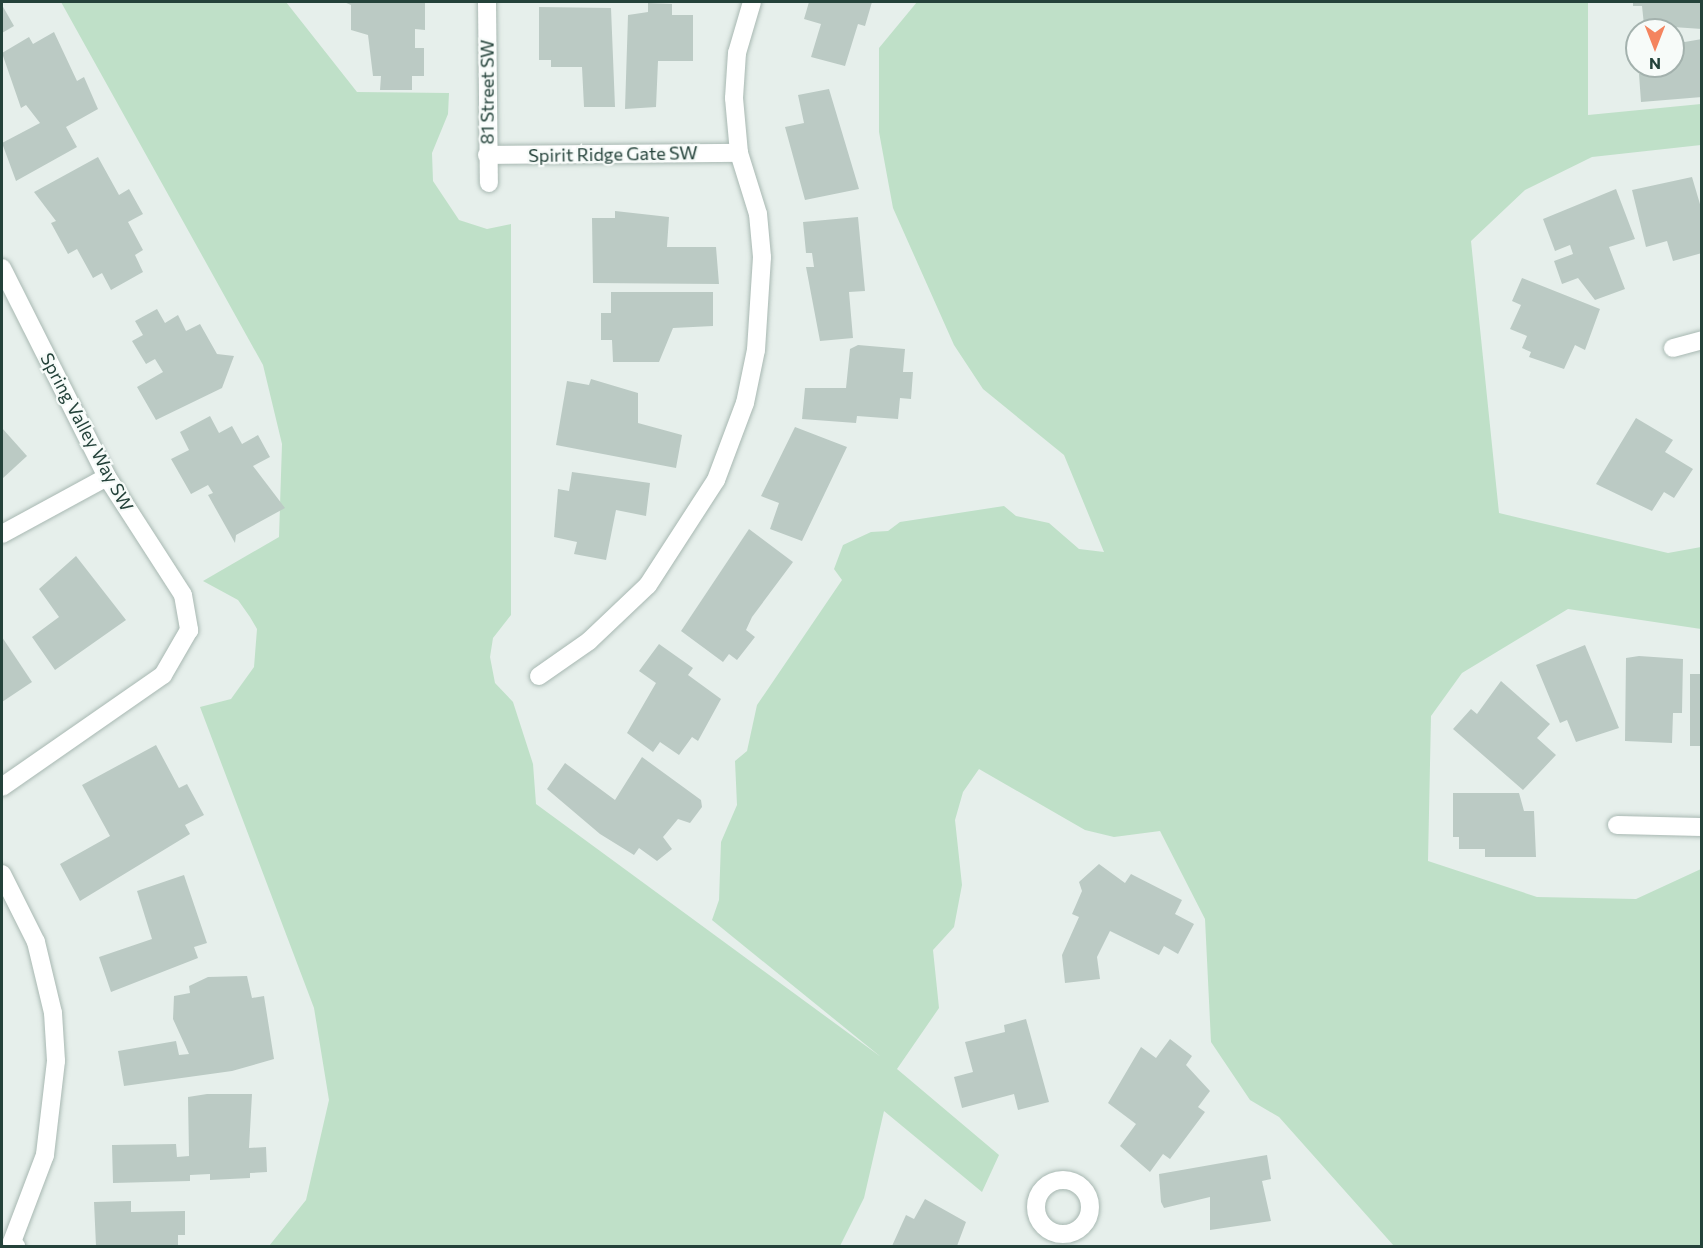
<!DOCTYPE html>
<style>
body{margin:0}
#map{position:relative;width:1703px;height:1248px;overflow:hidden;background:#e6efeb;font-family:Commissioner,sans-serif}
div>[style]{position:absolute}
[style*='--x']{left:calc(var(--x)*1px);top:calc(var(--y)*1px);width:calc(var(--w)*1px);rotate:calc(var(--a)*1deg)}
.green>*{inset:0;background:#bfe0c8}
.building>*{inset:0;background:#bbcac4;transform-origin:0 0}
.roads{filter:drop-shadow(0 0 2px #a8b8b2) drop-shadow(0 0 2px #a8b8b2)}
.minor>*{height:18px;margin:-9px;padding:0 9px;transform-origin:9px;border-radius:9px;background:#fff}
.minor>.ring{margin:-9px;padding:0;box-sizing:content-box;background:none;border:18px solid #fff;border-radius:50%}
span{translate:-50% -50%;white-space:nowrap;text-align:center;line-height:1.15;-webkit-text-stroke:4.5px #f7fbf9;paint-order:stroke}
.street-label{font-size:18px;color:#24423a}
.frame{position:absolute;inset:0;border:3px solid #24423a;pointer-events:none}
.north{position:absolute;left:1625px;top:18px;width:60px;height:60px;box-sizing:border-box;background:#f7fbf9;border:2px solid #a3b1ad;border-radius:50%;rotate:180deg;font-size:16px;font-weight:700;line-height:24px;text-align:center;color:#24423a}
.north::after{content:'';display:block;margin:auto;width:21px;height:27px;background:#f4845f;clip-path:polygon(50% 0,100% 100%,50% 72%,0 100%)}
</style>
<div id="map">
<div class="green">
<div style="clip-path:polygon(61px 2px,286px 2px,357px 92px,449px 93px,448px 114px,432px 153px,433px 181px,459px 220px,487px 229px,511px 224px,511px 615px,493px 638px,490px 657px,495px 683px,513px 702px,533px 764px,536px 804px,881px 1057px,712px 920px,719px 900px,721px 842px,737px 805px,735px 761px,747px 751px,757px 705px,842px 580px,834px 569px,843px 545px,871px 532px,888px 531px,900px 522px,1004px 506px,1016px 516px,1049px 523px,1079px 549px,1104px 552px,1064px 455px,983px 389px,954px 345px,893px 208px,879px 132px,879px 48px,917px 2px,1588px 2px,1588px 115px,1701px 104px,1701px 145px,1592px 157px,1525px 190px,1471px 241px,1499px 513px,1668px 553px,1701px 547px,1701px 629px,1568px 609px,1462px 673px,1431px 716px,1428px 861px,1537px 897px,1636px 899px,1701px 869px,1701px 1246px,1394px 1246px,1279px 1117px,1250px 1100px,1211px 1042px,1205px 919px,1160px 831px,1114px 837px,1085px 830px,979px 769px,963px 792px,955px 820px,962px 885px,954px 927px,933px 950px,939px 1008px,897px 1069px,999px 1155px,982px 1192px,884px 1111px,864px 1198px,840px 1246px,269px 1246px,306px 1200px,329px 1100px,314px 1008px,200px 707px,231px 699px,254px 667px,257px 629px,250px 617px,238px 600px,203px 581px,279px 537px,282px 444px,263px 365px)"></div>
</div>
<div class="building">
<div style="clip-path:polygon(344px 2px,425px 3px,425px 30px,415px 29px,415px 48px,424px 48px,424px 76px,412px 76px,412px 90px,380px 90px,381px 76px,373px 76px,368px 35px,351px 30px,351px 5px)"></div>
<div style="clip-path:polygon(809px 2px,872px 2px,865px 26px,858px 24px,845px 66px,811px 57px,821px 24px,804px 19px)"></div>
<div style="clip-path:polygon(1633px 2px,1702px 2px,1702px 29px,1644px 25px,1642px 6px,1633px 6px)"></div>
<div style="clip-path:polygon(648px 3px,672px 4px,672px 15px,693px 15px,693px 61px,658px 61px,656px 107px,625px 109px,628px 15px,648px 12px)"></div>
<div style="clip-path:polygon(2px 5px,14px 26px,2px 33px)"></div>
<div style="clip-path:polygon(539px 7px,611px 8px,615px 107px,584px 107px,582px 67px,551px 67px,551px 60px,539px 60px)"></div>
<div style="clip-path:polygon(54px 32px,77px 81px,84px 77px,98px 109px,66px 127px,77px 147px,16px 181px,2px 143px,40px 123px,26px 105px,21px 108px,2px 53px,29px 37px,33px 44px)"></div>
<div style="clip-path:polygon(1702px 39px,1702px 97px,1641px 102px,1639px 74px,1646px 74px,1645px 66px,1673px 66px,1673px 44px)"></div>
<div style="clip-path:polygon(829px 89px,859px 189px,805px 200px,785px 127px,804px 123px,798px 95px)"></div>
<div style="clip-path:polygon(98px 157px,119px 195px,129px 189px,143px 214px,128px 222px,143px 250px,135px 255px,143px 272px,111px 290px,102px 273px,93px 278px,77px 249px,68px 254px,51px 223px,56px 221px,34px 192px)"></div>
<div style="clip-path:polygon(1692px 177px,1702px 211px,1702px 253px,1673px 261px,1667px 241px,1646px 247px,1632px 190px)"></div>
<div style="clip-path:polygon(1616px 189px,1635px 239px,1609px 247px,1625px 289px,1595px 300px,1578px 278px,1562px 284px,1554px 261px,1573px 254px,1570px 245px,1555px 251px,1543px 219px)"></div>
<div style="clip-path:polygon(615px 211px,669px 217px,667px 247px,716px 247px,719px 284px,593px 283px,592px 218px,615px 218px)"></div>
<div style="clip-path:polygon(858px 217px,865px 291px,849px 292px,853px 338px,820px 341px,806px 267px,814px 267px,812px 253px,806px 253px,803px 222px)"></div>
<div style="clip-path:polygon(1522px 278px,1600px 309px,1585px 350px,1575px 345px,1564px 369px,1529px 357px,1531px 352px,1522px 348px,1527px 336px,1510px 329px,1521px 305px,1512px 301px)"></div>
<div style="clip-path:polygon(611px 292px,713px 292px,713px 326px,673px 328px,659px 362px,613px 362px,612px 340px,601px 340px,601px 313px,611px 313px)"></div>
<div style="clip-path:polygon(157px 309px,165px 323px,178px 315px,186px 331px,200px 324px,217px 354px,234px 356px,222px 388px,156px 420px,137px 387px,163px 372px,155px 359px,146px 364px,132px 341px,143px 335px,135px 321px)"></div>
<div style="clip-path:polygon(858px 345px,905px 349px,903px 372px,913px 372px,911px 399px,900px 398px,898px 419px,857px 416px,856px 423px,802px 419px,805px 388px,846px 388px,850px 349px)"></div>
<div style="clip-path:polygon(591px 379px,638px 393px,638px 423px,682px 435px,676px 468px,556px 445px,567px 381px,589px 385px)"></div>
<div style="clip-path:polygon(210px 416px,219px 433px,232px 426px,242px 444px,258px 435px,270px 457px,253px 466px,285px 508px,236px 535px,235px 543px,208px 495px,213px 493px,208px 485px,191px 494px,171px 459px,189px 450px,180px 432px)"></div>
<div style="clip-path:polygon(1636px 418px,1673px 440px,1665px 452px,1693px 469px,1674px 498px,1664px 492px,1652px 511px,1596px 484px)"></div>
<div style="clip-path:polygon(795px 427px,847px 447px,802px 541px,770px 529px,779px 503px,761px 496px)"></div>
<div style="clip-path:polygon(2px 428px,27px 456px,2px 479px)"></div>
<div style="clip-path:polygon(572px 472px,650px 483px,646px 516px,616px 510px,606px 560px,574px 554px,577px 542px,554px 537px,558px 489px,569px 491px)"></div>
<div style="clip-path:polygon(749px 529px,793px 562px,752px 617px,746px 630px,755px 637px,737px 660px,729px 654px,723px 662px,681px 631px)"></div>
<div style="clip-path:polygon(76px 556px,126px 620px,55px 670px,32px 637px,59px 617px,39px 589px)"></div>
<div style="clip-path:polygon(2px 637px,32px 682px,2px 702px)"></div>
<div style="clip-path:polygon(659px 644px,693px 668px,688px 675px,721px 699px,698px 741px,692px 737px,679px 755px,660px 742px,653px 752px,627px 733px,656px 683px,639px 671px)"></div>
<div style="clip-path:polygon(1585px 645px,1619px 728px,1576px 742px,1567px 720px,1560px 723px,1536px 665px)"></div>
<div style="clip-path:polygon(1639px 656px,1683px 659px,1682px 713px,1673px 713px,1672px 743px,1625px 741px,1626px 658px)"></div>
<div style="left:1690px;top:674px;width:12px;height:72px"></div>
<div style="clip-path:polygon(1501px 681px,1550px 724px,1537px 738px,1556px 755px,1523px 790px,1453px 729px,1471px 709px,1477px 714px)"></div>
<div style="clip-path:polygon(156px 745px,179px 788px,187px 784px,204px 815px,185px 825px,190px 834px,80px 901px,60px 864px,110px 836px,82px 785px)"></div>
<div style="clip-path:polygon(642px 757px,701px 800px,702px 807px,690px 823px,678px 819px,663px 837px,672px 849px,657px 861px,639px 848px,634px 855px,600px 834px,547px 789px,565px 763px,615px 800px)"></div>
<div style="clip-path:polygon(1453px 793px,1519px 793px,1524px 811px,1534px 811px,1536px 857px,1485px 857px,1485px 849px,1459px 849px,1459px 837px,1453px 837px)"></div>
<div style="clip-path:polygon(1099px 864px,1125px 883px,1131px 874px,1182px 900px,1175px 914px,1194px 924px,1178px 954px,1164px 946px,1159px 955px,1110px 931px,1097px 957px,1100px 979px,1065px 983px,1062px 955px,1079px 917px,1072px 914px,1082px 891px,1079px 882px)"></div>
<div style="clip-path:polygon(184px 875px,207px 943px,194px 947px,198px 958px,111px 992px,99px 957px,152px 939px,137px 891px)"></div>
<div style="clip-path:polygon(247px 976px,252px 998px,264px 996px,274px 1059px,232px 1071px,124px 1086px,118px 1051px,176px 1041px,179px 1055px,189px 1054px,173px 1019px,174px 996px,190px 993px,189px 986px,208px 977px)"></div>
<div style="clip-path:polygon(1026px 1019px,1049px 1102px,1018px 1110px,1014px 1094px,962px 1108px,954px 1077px,973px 1072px,965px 1042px,1005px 1032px,1004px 1025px)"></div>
<div style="clip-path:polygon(1170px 1039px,1192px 1056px,1186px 1065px,1210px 1091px,1198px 1107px,1205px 1112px,1170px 1159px,1163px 1154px,1150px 1172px,1120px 1146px,1136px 1124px,1108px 1103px,1141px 1047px,1156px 1058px)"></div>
<div style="clip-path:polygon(207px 1094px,252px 1094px,249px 1148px,266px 1147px,267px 1172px,250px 1173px,250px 1178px,210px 1180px,210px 1174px,190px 1175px,190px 1181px,113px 1183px,112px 1145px,176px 1144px,177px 1157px,189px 1156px,188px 1097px)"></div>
<div style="clip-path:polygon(1267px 1155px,1271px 1179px,1262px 1181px,1271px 1221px,1210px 1230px,1210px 1197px,1164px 1208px,1161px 1202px,1159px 1174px)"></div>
<div style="clip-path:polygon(925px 1199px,966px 1222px,957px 1246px,892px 1246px,906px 1215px,914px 1219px)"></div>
<div style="clip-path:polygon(131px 1201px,131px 1212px,185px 1211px,185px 1235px,178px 1235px,178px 1246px,96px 1246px,94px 1202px)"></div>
</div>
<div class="roads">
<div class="minor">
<div style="--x:487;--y:2;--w:181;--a:89.4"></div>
<div style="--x:487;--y:155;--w:252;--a:-0.5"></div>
<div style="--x:2;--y:268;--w:234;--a:63.3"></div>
<div style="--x:107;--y:477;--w:140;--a:57.2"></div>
<div style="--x:183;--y:595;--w:36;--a:80"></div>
<div style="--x:189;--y:630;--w:52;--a:120"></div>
<div style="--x:163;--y:675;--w:196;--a:145.2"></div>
<div style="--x:1673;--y:348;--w:30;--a:-15"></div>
<div style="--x:2;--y:534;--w:119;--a:-28.5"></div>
<div style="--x:539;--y:676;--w:61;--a:-35"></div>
<div style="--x:589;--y:641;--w:81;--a:-43.5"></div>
<div style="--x:648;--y:585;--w:125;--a:-57.1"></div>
<div style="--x:716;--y:480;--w:82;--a:-69.4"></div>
<div style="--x:745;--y:403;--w:54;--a:-78.3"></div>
<div style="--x:756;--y:350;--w:93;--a:-86.3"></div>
<div style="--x:762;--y:257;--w:43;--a:-95.3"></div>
<div style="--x:758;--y:214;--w:64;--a:-107.3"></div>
<div style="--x:739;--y:153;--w:55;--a:-95.2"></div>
<div style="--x:734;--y:98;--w:45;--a:-86.2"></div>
<div style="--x:737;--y:53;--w:53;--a:-73.6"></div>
<div style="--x:1617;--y:825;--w:85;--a:1.3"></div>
<div style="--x:2;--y:874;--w:76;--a:63.4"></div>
<div style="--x:36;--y:942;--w:73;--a:76.5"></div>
<div style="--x:53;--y:1013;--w:48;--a:86.4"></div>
<div style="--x:56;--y:1061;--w:95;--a:96.7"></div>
<div style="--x:45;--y:1155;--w:93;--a:110.8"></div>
<div style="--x:12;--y:1242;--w:6;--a:45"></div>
<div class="ring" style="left:1036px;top:1180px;width:36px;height:36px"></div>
</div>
</div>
<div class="street-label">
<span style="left:487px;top:92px;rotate:-90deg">81 Street SW</span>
<span style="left:613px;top:154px;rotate:-1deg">Spirit Ridge Gate SW</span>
<span style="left:87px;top:432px;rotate:62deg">Spring Valley Way SW</span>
</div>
<div class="frame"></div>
<div class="north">N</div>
</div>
